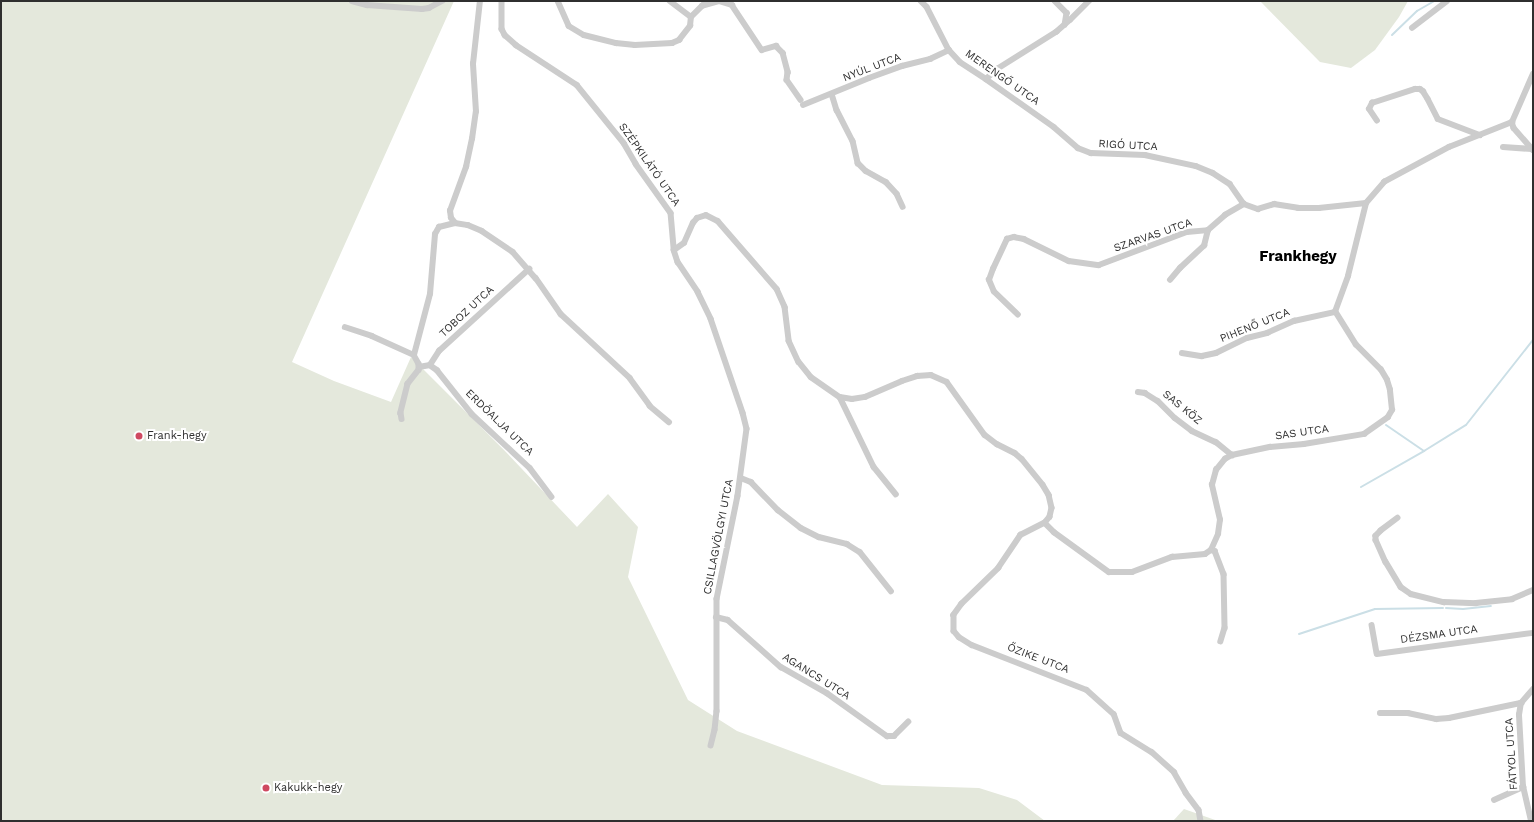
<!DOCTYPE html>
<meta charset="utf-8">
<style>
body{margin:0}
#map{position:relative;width:1534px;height:822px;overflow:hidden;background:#fff;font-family:"Work Sans",sans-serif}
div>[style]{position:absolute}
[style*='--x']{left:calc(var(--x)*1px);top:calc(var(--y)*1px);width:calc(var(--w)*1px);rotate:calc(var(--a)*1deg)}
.green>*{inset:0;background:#e4e8dc}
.stream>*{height:2px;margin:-1px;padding:0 1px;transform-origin:1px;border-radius:1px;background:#cbdfe6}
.street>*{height:5.5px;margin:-2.75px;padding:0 2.75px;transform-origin:2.75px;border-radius:2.75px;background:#ccc}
.dots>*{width:11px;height:11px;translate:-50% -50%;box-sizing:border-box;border:2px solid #fff;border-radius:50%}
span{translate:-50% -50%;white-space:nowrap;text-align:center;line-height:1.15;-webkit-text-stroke:4px #fff;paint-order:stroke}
.street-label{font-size:11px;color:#2f2f2f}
.poi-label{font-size:11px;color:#2f2f2f}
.left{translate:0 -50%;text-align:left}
.district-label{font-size:15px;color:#000;font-weight:700}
.frame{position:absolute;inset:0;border:2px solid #2f2f2f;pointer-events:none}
</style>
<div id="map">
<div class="green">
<div style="clip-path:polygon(1px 1px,454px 1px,292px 362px,334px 381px,391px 402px,411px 357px,504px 450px,577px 527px,608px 494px,638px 527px,628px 577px,688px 700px,737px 731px,882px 785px,979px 788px,1017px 800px,1045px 821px,1px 821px)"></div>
<div style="clip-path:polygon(1260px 1px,1408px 1px,1399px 17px,1375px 50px,1351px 68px,1320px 62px)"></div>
<div style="clip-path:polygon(1184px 809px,1218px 821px,1173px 821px)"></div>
</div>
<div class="stream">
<div style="--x:1392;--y:35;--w:35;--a:-44"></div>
<div style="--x:1417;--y:11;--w:20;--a:-30"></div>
<div style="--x:1386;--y:425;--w:46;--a:34.4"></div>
<div style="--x:1361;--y:487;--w:73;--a:-29.7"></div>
<div style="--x:1424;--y:451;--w:49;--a:-31.8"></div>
<div style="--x:1466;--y:425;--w:108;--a:-51.8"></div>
<div style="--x:1446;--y:608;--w:17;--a:3"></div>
<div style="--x:1463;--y:609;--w:28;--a:-6"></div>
<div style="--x:1299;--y:634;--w:80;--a:-18.2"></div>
<div style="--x:1375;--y:609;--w:68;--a:-0.8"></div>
</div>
<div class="street">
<div style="--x:352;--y:1;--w:16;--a:15"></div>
<div style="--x:367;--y:5;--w:55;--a:4.2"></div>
<div style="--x:422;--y:9;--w:7;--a:-8"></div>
<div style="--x:429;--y:8;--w:15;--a:-28"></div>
<div style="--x:502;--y:1;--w:28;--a:90"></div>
<div style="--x:502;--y:29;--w:7;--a:63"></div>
<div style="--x:505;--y:35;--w:15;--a:42"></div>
<div style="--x:516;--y:45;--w:73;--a:33.3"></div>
<div style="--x:577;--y:85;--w:75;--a:51"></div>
<div style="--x:624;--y:143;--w:24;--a:60"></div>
<div style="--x:636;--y:164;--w:60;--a:54.5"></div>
<div style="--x:671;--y:213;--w:37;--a:85"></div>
<div style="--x:674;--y:250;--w:12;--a:-35"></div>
<div style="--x:684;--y:243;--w:22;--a:-66"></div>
<div style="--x:693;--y:223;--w:6;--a:-51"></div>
<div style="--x:697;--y:218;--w:9;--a:-18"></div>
<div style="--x:706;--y:215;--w:13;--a:27"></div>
<div style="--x:718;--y:221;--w:90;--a:49.1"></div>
<div style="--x:777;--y:289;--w:20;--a:66"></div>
<div style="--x:785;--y:307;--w:34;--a:83"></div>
<div style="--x:789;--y:341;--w:23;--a:65"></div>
<div style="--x:799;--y:362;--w:19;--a:51"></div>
<div style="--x:811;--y:377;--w:35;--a:35"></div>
<div style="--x:840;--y:397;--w:12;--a:9"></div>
<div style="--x:852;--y:399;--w:13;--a:-9"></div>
<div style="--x:865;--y:397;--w:40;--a:-23.4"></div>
<div style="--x:902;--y:381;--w:16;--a:-18"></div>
<div style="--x:917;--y:376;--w:14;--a:-4"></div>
<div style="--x:931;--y:375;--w:17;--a:24"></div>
<div style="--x:947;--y:382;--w:65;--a:54.4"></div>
<div style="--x:985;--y:435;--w:15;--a:37"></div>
<div style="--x:997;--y:444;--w:20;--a:27"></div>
<div style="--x:1015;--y:453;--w:9;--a:41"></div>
<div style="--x:1022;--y:459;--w:33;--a:51"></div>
<div style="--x:1043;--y:485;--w:12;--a:59"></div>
<div style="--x:1049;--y:495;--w:13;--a:77"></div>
<div style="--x:1052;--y:508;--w:9;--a:103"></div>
<div style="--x:1050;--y:517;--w:8;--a:130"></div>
<div style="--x:558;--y:1;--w:27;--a:66"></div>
<div style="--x:569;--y:26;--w:17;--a:31"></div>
<div style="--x:584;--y:35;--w:33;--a:14"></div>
<div style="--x:616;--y:43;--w:19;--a:6"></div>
<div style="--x:635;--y:45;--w:37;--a:-3"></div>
<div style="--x:672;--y:43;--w:8;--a:-23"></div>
<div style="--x:679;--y:40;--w:18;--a:-52"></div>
<div style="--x:690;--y:26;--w:9;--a:-84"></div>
<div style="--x:691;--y:17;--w:23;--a:-45"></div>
<div style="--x:670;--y:1;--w:26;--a:37"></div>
<div style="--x:921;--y:1;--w:8;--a:45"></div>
<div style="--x:927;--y:7;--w:48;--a:62.9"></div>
<div style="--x:949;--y:50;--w:16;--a:47"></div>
<div style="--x:960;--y:62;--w:31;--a:33"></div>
<div style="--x:986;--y:79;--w:83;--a:35.2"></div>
<div style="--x:1054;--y:127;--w:32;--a:41"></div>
<div style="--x:1078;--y:148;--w:14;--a:21"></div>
<div style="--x:1091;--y:153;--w:54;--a:2.1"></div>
<div style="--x:1145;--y:155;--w:52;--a:12.2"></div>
<div style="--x:1196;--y:166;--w:18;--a:22"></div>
<div style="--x:1213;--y:173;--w:20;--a:33"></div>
<div style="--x:1230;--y:184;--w:24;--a:55"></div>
<div style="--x:1055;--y:1;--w:17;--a:45"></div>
<div style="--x:1067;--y:13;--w:12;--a:99"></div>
<div style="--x:702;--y:6;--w:18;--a:-16"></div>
<div style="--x:719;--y:1;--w:14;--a:17"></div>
<div style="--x:732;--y:5;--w:54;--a:56.3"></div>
<div style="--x:762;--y:50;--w:15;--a:-16"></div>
<div style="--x:776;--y:46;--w:10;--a:45"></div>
<div style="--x:783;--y:53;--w:20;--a:75"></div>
<div style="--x:788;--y:72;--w:8;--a:97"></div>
<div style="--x:787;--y:80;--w:24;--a:55"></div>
<div style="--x:1412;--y:28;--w:44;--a:-37.6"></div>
<div style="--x:986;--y:79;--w:15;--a:-42"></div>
<div style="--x:997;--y:69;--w:70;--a:-32.1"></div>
<div style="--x:1056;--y:32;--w:18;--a:-41"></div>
<div style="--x:1070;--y:20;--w:27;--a:-45"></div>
<div style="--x:832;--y:94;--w:17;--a:73"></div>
<div style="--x:837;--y:110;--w:35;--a:63"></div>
<div style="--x:853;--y:141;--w:23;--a:77"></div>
<div style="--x:858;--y:163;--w:11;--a:45"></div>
<div style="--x:866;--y:171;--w:23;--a:29"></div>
<div style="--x:886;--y:182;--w:16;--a:47"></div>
<div style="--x:897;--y:194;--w:14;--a:65"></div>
<div style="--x:803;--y:105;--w:71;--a:-22.2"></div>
<div style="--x:869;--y:78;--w:35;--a:-20"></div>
<div style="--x:902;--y:66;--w:29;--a:-14"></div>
<div style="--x:930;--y:59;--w:21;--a:-25"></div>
<div style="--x:1377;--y:121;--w:14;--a:-124"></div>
<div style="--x:1369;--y:109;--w:7;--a:-63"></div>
<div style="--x:1372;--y:103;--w:45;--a:-18"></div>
<div style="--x:1415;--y:89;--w:5;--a:0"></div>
<div style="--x:1420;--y:89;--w:4;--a:34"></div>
<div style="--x:1423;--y:91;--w:9;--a:58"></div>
<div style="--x:1428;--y:99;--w:22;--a:63"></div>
<div style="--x:1438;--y:119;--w:45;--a:20.9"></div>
<div style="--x:1512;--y:122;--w:52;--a:-66.4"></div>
<div style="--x:1512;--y:122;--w:6;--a:72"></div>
<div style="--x:1514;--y:128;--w:29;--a:49"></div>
<div style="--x:1503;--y:147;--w:29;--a:4"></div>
<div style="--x:1244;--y:204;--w:15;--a:20"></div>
<div style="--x:1258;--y:209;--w:17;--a:-17"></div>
<div style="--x:1274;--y:204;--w:24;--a:9"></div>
<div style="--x:1298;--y:208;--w:21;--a:0"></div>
<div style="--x:1319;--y:208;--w:47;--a:-6.1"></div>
<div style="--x:1366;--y:203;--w:28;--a:-49"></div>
<div style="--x:1384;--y:182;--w:74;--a:-28.3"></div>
<div style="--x:1449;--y:147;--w:68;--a:-21.6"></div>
<div style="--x:455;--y:223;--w:13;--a:9"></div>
<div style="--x:468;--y:225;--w:15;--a:23"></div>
<div style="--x:482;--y:231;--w:37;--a:34"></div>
<div style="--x:513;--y:252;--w:35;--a:49"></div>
<div style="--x:536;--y:278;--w:44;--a:55.2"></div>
<div style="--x:561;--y:314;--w:94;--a:42.8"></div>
<div style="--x:630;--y:378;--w:34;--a:54"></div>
<div style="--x:650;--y:406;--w:25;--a:40"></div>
<div style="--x:674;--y:250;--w:13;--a:72"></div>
<div style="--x:678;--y:262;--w:36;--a:56"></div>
<div style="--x:698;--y:292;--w:30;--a:64"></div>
<div style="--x:711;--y:319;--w:99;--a:71.2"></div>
<div style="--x:743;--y:413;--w:16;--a:76"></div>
<div style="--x:747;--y:429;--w:68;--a:97.7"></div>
<div style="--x:738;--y:496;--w:105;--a:101.5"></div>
<div style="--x:717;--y:599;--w:112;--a:90"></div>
<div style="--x:717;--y:711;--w:19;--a:96"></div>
<div style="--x:715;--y:730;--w:16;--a:104"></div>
<div style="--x:1170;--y:280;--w:16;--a:-50"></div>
<div style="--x:1180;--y:268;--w:33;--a:-43"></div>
<div style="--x:1204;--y:246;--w:16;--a:-76"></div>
<div style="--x:1018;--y:315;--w:33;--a:-136"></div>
<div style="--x:994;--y:292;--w:13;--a:-113"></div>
<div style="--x:989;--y:280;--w:12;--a:-70"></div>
<div style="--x:993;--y:269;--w:33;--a:-65"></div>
<div style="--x:1007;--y:239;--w:7;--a:-16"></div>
<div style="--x:1014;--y:237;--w:10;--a:11"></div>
<div style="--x:1024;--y:239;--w:50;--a:26.1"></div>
<div style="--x:1069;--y:261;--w:30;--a:8"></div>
<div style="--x:1099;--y:265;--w:94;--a:-20.6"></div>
<div style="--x:1187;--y:232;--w:21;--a:-5"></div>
<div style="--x:1208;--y:230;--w:23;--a:-41"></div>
<div style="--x:1225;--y:215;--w:22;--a:-30"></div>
<div style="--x:345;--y:327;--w:28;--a:18"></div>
<div style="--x:372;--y:336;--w:46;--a:24.3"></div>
<div style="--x:414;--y:355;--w:10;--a:61"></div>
<div style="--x:419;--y:364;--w:6;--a:90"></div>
<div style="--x:419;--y:370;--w:18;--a:128"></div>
<div style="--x:408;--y:384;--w:30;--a:104"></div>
<div style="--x:401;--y:413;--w:6;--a:81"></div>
<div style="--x:1182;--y:353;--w:20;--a:9"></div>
<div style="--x:1202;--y:356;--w:14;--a:-12"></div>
<div style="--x:1216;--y:353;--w:34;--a:-26"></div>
<div style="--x:1247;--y:338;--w:21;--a:-14"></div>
<div style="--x:1267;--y:333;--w:30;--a:-24"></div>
<div style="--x:1294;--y:321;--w:42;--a:-12.4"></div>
<div style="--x:414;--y:355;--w:63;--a:-75.3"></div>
<div style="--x:430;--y:294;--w:60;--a:-85.2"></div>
<div style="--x:435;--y:234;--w:8;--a:-60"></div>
<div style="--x:439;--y:227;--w:16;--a:-14"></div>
<div style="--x:455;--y:223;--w:6;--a:-129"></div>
<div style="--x:451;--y:218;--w:7;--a:-98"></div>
<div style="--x:450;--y:211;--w:47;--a:-70"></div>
<div style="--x:466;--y:167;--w:29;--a:-78"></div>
<div style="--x:472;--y:139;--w:27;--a:-82"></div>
<div style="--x:476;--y:112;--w:48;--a:-93.6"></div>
<div style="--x:473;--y:64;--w:63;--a:-83.7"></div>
<div style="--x:430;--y:365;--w:9;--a:36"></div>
<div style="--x:437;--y:370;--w:56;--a:51.5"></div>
<div style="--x:472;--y:414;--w:79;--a:43"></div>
<div style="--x:530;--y:468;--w:36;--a:53"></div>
<div style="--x:419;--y:367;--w:11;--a:-10"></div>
<div style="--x:430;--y:365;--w:17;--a:-57"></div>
<div style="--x:439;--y:351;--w:122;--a:-42.3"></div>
<div style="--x:1138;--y:392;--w:7;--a:8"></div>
<div style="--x:1145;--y:393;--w:15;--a:32"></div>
<div style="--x:1158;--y:401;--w:24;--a:45"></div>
<div style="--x:1175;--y:418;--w:21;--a:37"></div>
<div style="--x:1192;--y:431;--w:26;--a:25"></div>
<div style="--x:1216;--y:442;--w:21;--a:39"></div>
<div style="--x:840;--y:397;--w:78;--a:64.1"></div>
<div style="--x:874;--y:467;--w:35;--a:51"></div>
<div style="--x:741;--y:478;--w:11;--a:22"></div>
<div style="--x:751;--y:482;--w:39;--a:46"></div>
<div style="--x:778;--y:510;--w:29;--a:38"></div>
<div style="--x:801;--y:528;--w:20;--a:27"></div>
<div style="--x:819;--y:537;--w:29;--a:14"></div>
<div style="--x:847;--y:544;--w:15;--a:32"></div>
<div style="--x:860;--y:552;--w:50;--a:51.5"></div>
<div style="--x:1398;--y:518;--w:21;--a:143"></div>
<div style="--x:1381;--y:531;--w:7;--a:135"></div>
<div style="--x:1376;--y:536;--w:4;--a:90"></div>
<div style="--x:1376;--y:540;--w:24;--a:66"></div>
<div style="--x:1386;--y:562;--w:29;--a:59"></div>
<div style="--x:1401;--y:587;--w:12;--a:35"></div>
<div style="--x:1411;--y:594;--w:34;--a:14"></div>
<div style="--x:1444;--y:602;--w:32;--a:2"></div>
<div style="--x:1476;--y:603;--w:36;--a:-6"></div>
<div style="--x:1512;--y:599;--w:23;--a:-23"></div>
<div style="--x:1045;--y:523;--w:13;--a:45"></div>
<div style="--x:1054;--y:532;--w:68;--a:36"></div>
<div style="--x:1109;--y:572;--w:23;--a:0"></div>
<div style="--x:1132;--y:572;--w:43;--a:-20.6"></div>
<div style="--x:1172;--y:557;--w:33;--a:-5"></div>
<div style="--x:1205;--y:554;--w:7;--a:-34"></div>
<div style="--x:1211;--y:550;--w:17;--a:-66"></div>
<div style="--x:1218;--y:534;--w:14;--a:-82"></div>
<div style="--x:1220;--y:520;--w:36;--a:-103"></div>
<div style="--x:1212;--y:485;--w:16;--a:-75"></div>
<div style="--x:1216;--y:470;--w:14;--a:-51"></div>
<div style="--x:1225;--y:459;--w:8;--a:-30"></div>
<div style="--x:1232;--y:455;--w:39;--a:-12"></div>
<div style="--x:1270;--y:447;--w:34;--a:-5"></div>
<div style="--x:1304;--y:444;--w:61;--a:-9.5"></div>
<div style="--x:1364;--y:434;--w:29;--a:-35"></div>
<div style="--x:1388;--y:417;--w:8;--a:-60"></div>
<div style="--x:1392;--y:410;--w:20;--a:-96"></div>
<div style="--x:1390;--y:390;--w:10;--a:-107"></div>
<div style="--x:1387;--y:380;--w:12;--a:-121"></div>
<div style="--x:1381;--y:370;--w:35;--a:-135"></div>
<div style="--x:1356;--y:345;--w:39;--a:-122"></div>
<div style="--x:1335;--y:312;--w:38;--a:-70"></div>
<div style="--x:1348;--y:276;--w:75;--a:-76.1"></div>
<div style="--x:1045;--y:523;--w:27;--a:153"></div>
<div style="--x:1021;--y:535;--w:40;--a:124"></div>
<div style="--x:999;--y:568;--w:52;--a:135.8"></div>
<div style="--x:962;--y:604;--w:14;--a:126"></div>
<div style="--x:954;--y:615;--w:16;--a:90"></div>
<div style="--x:954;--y:631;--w:8;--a:50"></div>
<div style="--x:959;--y:637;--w:15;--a:32"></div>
<div style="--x:972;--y:645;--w:123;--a:21.4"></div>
<div style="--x:1087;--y:690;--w:36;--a:42"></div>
<div style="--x:1114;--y:714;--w:20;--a:70"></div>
<div style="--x:1121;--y:733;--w:36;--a:32"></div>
<div style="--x:1152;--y:752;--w:30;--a:42"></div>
<div style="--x:1174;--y:772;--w:24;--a:60"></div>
<div style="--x:1186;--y:793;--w:21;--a:53"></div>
<div style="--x:1199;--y:810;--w:11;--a:80"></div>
<div style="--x:1211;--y:550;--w:4;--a:14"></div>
<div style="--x:1215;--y:551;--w:25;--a:69"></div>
<div style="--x:1224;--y:574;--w:54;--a:88.9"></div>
<div style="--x:1225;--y:628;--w:14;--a:107"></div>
<div style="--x:716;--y:617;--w:12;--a:14"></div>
<div style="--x:728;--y:620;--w:71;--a:41.6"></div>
<div style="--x:781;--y:667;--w:53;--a:29.5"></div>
<div style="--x:827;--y:693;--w:74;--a:35.6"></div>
<div style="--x:887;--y:736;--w:7;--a:0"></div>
<div style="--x:894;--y:736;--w:20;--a:-45"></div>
<div style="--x:1372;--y:625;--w:29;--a:80"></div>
<div style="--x:1377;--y:654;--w:157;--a:-7.7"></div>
<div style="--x:1380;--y:713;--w:28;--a:0"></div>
<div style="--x:1408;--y:713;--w:29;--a:12"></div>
<div style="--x:1436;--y:719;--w:13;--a:-4"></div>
<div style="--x:1449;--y:718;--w:74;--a:-11.8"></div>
<div style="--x:1494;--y:800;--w:32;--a:-24"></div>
<div style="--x:1531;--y:821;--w:35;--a:-103"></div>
<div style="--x:1523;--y:787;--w:72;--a:-93.2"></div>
<div style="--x:1519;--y:715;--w:12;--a:-81"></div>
<div style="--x:1521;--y:703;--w:18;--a:-49"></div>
</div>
<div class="dots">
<div style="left:139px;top:436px;background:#cf4961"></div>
<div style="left:266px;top:788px;background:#cf4961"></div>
</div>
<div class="street-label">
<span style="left:872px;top:68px;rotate:-21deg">NYÚL UTCA</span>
<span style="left:1002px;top:78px;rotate:35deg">MERENGŐ UTCA</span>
<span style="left:1128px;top:146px;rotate:3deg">RIGÓ UTCA</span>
<span style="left:649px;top:165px;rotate:55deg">SZÉPKILÁTÓ UTCA</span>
<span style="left:1153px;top:236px;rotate:-19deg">SZARVAS UTCA</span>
<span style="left:467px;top:312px;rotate:-43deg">TOBOZ UTCA</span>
<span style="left:1255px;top:326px;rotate:-22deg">PIHENŐ UTCA</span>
<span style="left:1182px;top:408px;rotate:39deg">SAS KÖZ</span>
<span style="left:499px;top:423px;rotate:44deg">ERDŐALJA UTCA</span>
<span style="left:1302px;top:433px;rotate:-8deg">SAS UTCA</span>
<span style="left:719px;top:537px;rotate:-79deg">CSILLAGVÖLGYI UTCA</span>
<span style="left:1439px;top:635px;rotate:-8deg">DÉZSMA UTCA</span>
<span style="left:1038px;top:659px;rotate:21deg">ŐZIKE UTCA</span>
<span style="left:816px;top:677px;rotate:32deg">AGANCS UTCA</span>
<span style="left:1512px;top:754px;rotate:-94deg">FÁTYOL UTCA</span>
</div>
<div class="poi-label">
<span class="left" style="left:147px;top:436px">Frank-hegy</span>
<span class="left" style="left:274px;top:788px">Kakukk-hegy</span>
</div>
<div class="district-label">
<span style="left:1298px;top:257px">Frankhegy</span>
</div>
<div class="frame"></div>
</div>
